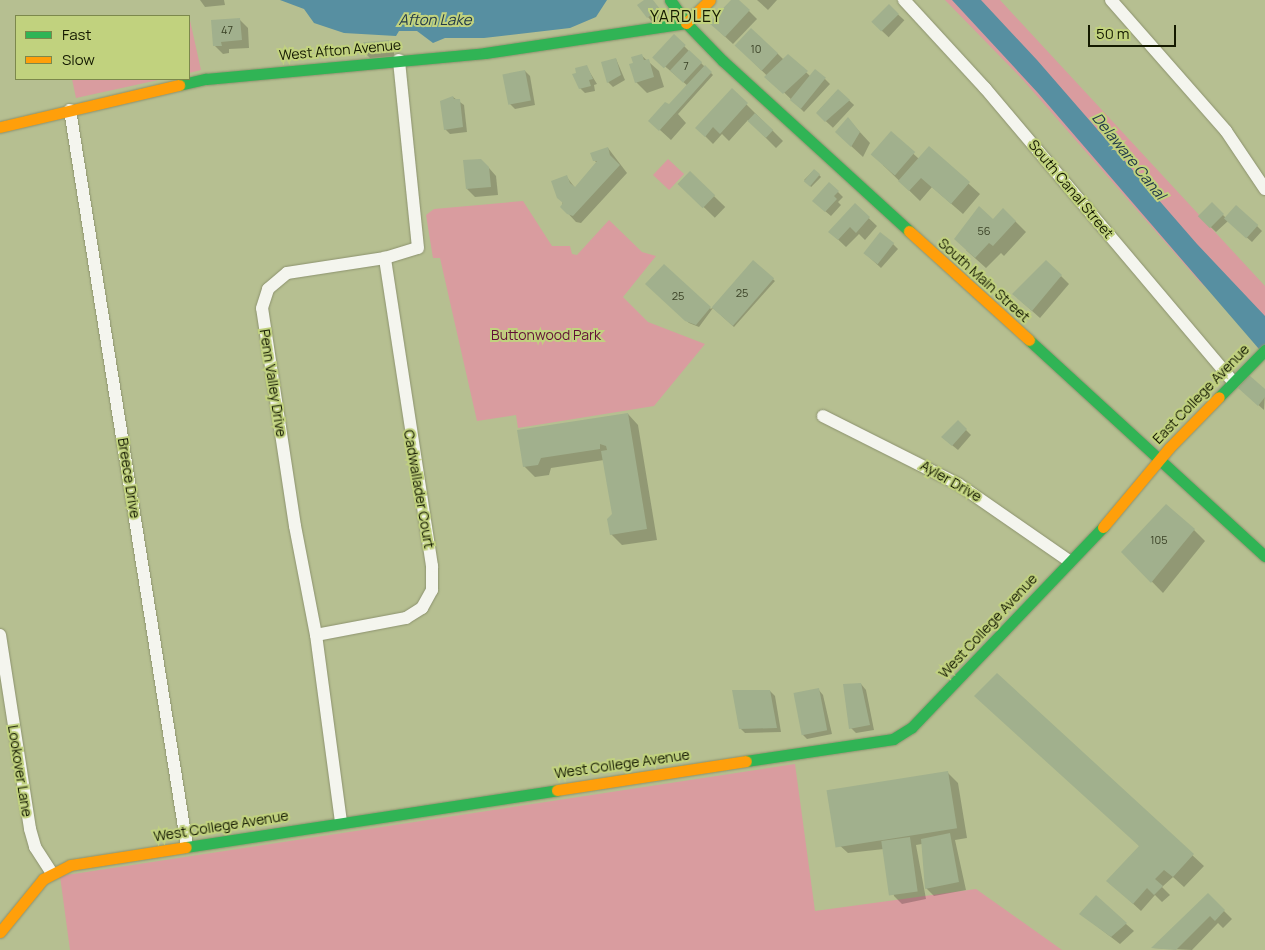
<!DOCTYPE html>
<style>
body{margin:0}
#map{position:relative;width:1265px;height:950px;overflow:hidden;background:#b6bf91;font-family:Manrope,sans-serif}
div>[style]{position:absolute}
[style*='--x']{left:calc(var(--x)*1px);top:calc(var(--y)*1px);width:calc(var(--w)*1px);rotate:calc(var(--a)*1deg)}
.green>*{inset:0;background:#d99c9f;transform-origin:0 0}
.water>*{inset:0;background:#578fa1}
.shadow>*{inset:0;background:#0003;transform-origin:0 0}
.building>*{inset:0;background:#a1b08d;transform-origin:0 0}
.roads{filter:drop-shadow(0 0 1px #8c926e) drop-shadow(0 0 1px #8c926e)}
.street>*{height:12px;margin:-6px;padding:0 6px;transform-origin:6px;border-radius:6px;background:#f4f5ee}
.fast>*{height:11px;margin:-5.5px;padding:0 5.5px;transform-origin:5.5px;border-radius:5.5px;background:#30b455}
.slow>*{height:11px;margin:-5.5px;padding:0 5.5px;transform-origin:5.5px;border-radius:5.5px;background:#ff9f0a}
span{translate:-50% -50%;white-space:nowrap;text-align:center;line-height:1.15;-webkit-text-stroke:4px #c1d27e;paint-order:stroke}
.number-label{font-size:11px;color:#394025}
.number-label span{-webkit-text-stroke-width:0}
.street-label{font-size:14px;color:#141900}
.park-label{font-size:14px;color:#620f36}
.water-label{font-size:15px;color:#233a49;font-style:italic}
.quarter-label{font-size:16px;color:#141900;letter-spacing:1px}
.legend{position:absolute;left:15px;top:15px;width:175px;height:65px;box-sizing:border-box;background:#c1d27e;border:1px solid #7c884c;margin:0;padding:6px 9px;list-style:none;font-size:15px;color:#141900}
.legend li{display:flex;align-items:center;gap:10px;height:25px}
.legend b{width:25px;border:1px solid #7c884c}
.scale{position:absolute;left:1088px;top:25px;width:88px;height:22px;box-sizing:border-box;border:2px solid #141900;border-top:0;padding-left:6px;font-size:15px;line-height:18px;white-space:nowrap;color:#141900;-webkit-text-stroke:4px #c1d27e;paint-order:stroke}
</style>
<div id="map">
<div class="green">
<div style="clip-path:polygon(945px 0,1000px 0,1265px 286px,1265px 341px,1200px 282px,1023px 80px)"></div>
<div style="clip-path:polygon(189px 16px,201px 70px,189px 73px)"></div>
<div style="clip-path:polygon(72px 79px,163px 79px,76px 98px)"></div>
<div style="left:668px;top:159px;width:22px;height:22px;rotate:43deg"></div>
<div style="clip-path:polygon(523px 201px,552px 246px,570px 246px,572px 254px,577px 255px,609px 220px,642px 252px,656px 256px,623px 297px,648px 322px,705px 344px,654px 406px,518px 428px,516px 415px,477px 421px,440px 258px,433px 258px,426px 215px,434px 209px)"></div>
<div style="clip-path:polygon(795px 764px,815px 911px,976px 889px,1062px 950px,70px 950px,60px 876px)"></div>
</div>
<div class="water">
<div style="clip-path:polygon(280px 0,607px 0,596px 17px,570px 28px,484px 38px,445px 38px,433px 43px,417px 31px,399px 31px,396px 36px,344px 33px,314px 23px,304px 9px)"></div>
<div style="clip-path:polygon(952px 0,981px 0,1037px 60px,1197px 244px,1265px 316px,1265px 356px,1038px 93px)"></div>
</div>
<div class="shadow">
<div style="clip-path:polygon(200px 0,224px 0,225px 5px,205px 7px)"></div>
<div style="clip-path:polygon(647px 0,652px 0,664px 15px,653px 23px,639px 6px)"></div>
<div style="clip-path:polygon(732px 0,738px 0,757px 19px,733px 44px,719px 31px)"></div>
<div style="clip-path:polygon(757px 0,777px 0,768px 10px)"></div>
<div style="left:889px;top:6px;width:21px;height:23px;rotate:43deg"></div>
<div style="clip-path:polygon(240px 20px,248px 28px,249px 48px,229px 49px,229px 53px,223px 54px,215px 46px)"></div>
<div style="clip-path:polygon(674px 36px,713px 75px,678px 114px,686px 123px,671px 140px,650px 121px,673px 110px,688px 86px,654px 57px)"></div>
<div style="clip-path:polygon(388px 41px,394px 46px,394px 56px,370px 58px,365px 53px)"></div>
<div style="clip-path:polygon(744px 53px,777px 53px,784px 60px,788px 55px,810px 76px,825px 79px,830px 84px,804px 112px)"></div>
<div style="clip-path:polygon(641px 55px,659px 71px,664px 87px,647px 93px,636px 82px,634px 64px)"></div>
<div style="clip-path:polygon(616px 59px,625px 80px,613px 87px,608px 82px)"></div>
<div style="clip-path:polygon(586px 66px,597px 84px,594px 85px,595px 91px,585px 93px,580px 88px)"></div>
<div style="clip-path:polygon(525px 71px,530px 76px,535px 105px,515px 109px,510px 104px)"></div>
<div style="clip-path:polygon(732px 90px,783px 141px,776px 148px,748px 120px,729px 141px,722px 134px,713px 144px,697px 128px)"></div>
<div style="left:838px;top:90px;width:22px;height:31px;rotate:43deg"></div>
<div style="clip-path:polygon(453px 97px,464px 105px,467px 132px,450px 134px,445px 129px)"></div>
<div style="clip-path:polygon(848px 119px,870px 143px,863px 157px,836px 132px)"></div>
<div style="clip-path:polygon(891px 133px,919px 159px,929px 148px,980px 194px,963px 214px,932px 187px,920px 201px,883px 165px)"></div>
<div style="clip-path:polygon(608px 148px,627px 173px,581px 223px,576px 222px,562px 207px,566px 176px,576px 189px,597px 163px,594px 160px)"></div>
<div style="clip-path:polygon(489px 168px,496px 176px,498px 195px,475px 197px,467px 189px)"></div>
<div style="left:814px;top:170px;width:10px;height:14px;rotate:45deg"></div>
<div style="left:690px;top:173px;width:49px;height:15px;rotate:44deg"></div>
<div style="clip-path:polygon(829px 183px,843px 197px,838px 202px,841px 205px,831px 216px,819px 206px)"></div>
<div style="clip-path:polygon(1212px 204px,1226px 218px,1257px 226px,1262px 231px,1252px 242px,1228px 221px,1216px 232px,1199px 216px)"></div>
<div style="clip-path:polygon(855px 205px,877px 226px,865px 240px,859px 234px,846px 247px,830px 232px)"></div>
<div style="clip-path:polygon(993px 221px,1015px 221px,1026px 232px,1004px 256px,1001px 253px,986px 268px,966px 250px)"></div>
<div style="clip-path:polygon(893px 244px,898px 249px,881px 268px,869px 257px)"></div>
<div style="clip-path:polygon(753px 262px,775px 281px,734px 327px,713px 308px,699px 327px,689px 323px,647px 284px,664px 266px,711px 309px)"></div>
<div style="clip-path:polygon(1061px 276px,1069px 284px,1040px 318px,1022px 302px)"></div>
<div style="clip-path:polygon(1265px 390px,1264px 410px,1245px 393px)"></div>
<div style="clip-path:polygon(628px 414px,638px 425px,657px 540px,622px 545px,611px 534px,614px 515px,604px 460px,551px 468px,549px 475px,535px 477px,524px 466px)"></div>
<div style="clip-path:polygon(958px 422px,971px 435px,958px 450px,942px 437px)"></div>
<div style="clip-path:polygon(1194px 530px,1205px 541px,1163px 593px,1123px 552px)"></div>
<div style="clip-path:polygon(997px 675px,1204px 866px,1184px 887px,1173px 877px,1162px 887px,1170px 895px,1162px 902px,1155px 895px,1141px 911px,1116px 888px,1140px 847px)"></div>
<div style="clip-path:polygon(861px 684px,866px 690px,874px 730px,856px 733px,851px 728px)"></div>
<div style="clip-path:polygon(818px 689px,823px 695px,832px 734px,807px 739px,802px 734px)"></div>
<div style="clip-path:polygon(770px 691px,775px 696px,781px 732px,745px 733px,740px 728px)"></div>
<div style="clip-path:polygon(947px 772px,958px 783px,967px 838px,955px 840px,966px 890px,934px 896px,926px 888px,922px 844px,916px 845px,926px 899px,902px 904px,894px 896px,884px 849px,848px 853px,837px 843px)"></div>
<div style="clip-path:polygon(1208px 895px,1232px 919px,1223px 928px,1218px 923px,1192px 950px,1153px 948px)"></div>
<div style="clip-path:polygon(1081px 914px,1126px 924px,1134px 931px,1120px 944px)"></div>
</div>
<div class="building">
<div style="clip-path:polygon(644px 0,653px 0,660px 9px,647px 18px,637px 5px)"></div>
<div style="clip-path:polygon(731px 0,739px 0,750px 10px,725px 37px,709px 23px)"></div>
<div style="left:889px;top:4px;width:14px;height:25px;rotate:45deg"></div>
<div style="clip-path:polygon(240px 18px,242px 40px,221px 42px,222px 46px,213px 46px,211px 20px)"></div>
<div style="left:751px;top:28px;width:37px;height:24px;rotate:43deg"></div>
<div style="left:674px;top:34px;width:16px;height:32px;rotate:43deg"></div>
<div style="left:389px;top:40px;width:11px;height:26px;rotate:85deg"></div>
<div style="left:689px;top:50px;width:18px;height:28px;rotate:43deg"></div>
<div style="clip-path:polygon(642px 54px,644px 60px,649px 59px,654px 77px,635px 83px,629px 64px,633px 63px,631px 57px)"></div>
<div style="clip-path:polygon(788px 54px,808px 71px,783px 94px,764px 77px)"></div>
<div style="clip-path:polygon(616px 58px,621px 75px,607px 83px,601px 62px)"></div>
<div style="clip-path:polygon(587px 65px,593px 79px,589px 80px,591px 86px,579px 89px,572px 74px,576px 73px,575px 68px)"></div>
<div style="clip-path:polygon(705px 65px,712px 72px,659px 131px,648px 121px,665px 102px,669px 104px)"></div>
<div style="left:815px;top:69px;width:14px;height:40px;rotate:39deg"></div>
<div style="left:525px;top:70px;width:31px;height:23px;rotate:79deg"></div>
<div style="clip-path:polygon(732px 88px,748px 103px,720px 134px,713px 127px,705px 137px,695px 128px)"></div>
<div style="clip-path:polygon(838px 89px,850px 100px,825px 122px,816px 113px)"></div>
<div style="clip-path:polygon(453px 96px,454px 99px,460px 99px,463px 127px,444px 130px,440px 101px)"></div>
<div style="left:755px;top:113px;width:25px;height:11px;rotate:43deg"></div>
<div style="clip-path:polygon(848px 117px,860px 132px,851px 147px,835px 132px)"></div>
<div style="left:891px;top:131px;width:32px;height:31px;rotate:41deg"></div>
<div style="clip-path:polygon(929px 146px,970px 182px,951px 204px,921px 178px,909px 191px,898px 181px)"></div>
<div style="clip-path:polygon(608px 147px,610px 155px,620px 165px,573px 216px,567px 214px,560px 207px,563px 203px,557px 198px,551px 181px,567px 175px,570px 183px,575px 187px,597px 161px,593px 161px,590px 153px)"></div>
<div style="clip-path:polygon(481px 159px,489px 167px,491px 187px,466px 189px,463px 160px)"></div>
<div style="left:814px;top:169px;width:8px;height:16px;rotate:40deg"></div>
<div style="left:690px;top:171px;width:35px;height:18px;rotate:44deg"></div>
<div style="clip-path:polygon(829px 182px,839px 191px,834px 196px,837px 199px,825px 212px,812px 201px)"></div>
<div style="left:1212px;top:202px;width:17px;height:20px;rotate:45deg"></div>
<div style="clip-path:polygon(855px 203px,870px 217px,856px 233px,850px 227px,838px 240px,828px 232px)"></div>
<div style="left:1236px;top:205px;width:30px;height:18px;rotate:42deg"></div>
<div style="clip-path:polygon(979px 206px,993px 219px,1003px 208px,1016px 221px,993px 246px,989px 243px,975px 258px,954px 239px)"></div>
<div style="left:880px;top:232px;width:18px;height:27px;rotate:38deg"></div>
<div style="left:753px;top:260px;width:28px;height:63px;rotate:41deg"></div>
<div style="clip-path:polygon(1046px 260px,1062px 275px,1032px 311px,1012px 294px)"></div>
<div style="clip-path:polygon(664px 264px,711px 307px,696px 325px,685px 321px,645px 284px)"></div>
<div style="clip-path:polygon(1249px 375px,1265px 389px,1265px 397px,1258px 406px,1238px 388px)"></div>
<div style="clip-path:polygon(628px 413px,647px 529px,610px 535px,607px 519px,612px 514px,601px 451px,607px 450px,606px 446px,600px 444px,600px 449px,541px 458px,538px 465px,523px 467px,517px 430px)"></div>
<div style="clip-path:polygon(958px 420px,967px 429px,952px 446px,941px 437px)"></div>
<div style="clip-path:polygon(1166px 504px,1195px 529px,1151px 583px,1121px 552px)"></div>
<div style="clip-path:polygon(997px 673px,1194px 854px,1173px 877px,1164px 870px,1155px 879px,1163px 886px,1154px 895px,1147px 888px,1133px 904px,1106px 881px,1139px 846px,974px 696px)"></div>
<div style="clip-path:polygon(861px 683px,870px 725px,849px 729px,843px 684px)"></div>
<div style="left:819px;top:688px;width:43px;height:26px;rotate:79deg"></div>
<div style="clip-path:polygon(732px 690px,770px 690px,777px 728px,739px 729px)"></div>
<div style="left:948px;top:771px;width:58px;height:123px;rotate:81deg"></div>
<div style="clip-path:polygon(950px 833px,959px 882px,925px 889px,921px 839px)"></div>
<div style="left:910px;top:837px;width:55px;height:29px;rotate:82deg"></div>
<div style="clip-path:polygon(1208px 893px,1225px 910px,1215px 921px,1210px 916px,1176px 950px,1151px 948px)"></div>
<div style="clip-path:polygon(1096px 895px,1127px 923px,1111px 937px,1079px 914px)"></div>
</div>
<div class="roads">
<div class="street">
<div style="--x:904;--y:0;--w:120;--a:47.4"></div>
<div style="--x:985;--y:88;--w:384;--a:49.8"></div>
<div style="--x:1111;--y:0;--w:174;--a:48.7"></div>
<div style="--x:1226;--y:131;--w:70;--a:56.1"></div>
<div style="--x:70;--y:110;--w:745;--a:80.97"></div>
<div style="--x:823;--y:416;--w:151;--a:26.7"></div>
<div style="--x:958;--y:484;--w:135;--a:34.7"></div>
<div style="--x:0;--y:635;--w:196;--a:81.2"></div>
<div style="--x:30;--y:829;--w:19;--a:74"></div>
<div style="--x:35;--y:847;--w:30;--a:57"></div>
<div style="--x:316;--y:635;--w:92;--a:-10.7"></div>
<div style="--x:406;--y:618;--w:19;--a:-32"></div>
<div style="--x:422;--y:608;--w:21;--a:-61"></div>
<div style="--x:432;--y:590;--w:24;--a:-90"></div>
<div style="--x:432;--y:566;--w:312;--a:-98.7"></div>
<div style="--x:341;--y:822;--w:189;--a:-97.6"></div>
<div style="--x:316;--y:635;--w:111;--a:-100.9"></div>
<div style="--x:295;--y:526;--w:220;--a:-98.6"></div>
<div style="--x:262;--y:308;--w:20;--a:-72"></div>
<div style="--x:268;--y:289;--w:25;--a:-40"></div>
<div style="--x:287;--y:273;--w:99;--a:-8.7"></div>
<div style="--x:385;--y:258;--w:34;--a:-17"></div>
<div style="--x:418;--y:248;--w:189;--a:-95.8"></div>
</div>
<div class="fast">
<div style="--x:670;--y:0;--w:28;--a:55"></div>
<div style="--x:686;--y:23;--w:53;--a:45.8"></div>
<div style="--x:723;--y:61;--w:252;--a:42.4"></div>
<div style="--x:179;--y:85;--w:28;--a:-13"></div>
<div style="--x:206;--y:79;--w:280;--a:-5.3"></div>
<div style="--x:485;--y:53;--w:203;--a:-8.5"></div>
<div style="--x:1029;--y:340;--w:320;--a:42.5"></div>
<div style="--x:1219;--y:397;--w:66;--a:-45.6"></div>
<div style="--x:746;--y:761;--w:149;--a:-8.5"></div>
<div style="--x:893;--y:739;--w:22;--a:-32"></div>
<div style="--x:912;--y:727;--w:277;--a:-46.3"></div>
<div style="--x:186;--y:847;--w:375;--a:-8.7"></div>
</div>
<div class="slow">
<div style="--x:686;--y:23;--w:33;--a:-44"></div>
<div style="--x:0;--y:127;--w:184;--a:-13.2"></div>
<div style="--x:909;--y:231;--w:162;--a:42.2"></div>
<div style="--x:1103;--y:527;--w:103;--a:-50.1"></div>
<div style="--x:1169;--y:448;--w:71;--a:-45.6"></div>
<div style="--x:557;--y:790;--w:191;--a:-8.7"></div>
<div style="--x:0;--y:932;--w:68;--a:-50.9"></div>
<div style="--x:43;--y:879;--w:30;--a:-27"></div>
<div style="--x:70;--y:865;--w:117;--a:-8.8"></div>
</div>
</div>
<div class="number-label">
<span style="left:227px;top:30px">47</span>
<span style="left:756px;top:49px">10</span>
<span style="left:686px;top:66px">7</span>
<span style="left:984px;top:231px">56</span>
<span style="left:742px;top:293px">25</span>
<span style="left:678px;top:296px">25</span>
<span style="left:1159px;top:540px">105</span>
</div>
<div class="street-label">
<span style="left:340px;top:50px;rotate:-5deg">West Afton Avenue</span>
<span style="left:1071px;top:189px;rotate:50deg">South Canal Street</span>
<span style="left:984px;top:280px;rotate:42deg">South Main Street</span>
<span style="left:273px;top:383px;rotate:81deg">Penn Valley Drive</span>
<span style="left:1201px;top:394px;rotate:-46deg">East College Avenue</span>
<span style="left:129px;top:478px;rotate:81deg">Breece Drive</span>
<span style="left:951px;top:481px;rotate:30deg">Ayler Drive</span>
<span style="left:419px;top:489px;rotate:80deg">Cadwallader Court</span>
<span style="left:988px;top:626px;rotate:-47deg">West College Avenue</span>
<span style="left:622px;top:764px;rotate:-8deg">West College Avenue</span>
<span style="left:20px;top:771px;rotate:81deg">Lookover Lane</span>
<span style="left:221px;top:826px;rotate:-9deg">West College Avenue</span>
</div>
<div class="park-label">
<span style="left:546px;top:335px">Buttonwood Park</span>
</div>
<div class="water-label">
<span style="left:435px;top:20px">Afton Lake</span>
<span style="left:1129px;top:156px;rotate:51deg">Delaware Canal</span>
</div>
<div class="quarter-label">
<span style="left:686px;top:16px">YARDLEY</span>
</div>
<ul class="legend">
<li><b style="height:6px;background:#30b455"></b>Fast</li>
<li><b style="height:6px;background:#ff9f0a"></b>Slow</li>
</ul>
<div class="scale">50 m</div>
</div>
